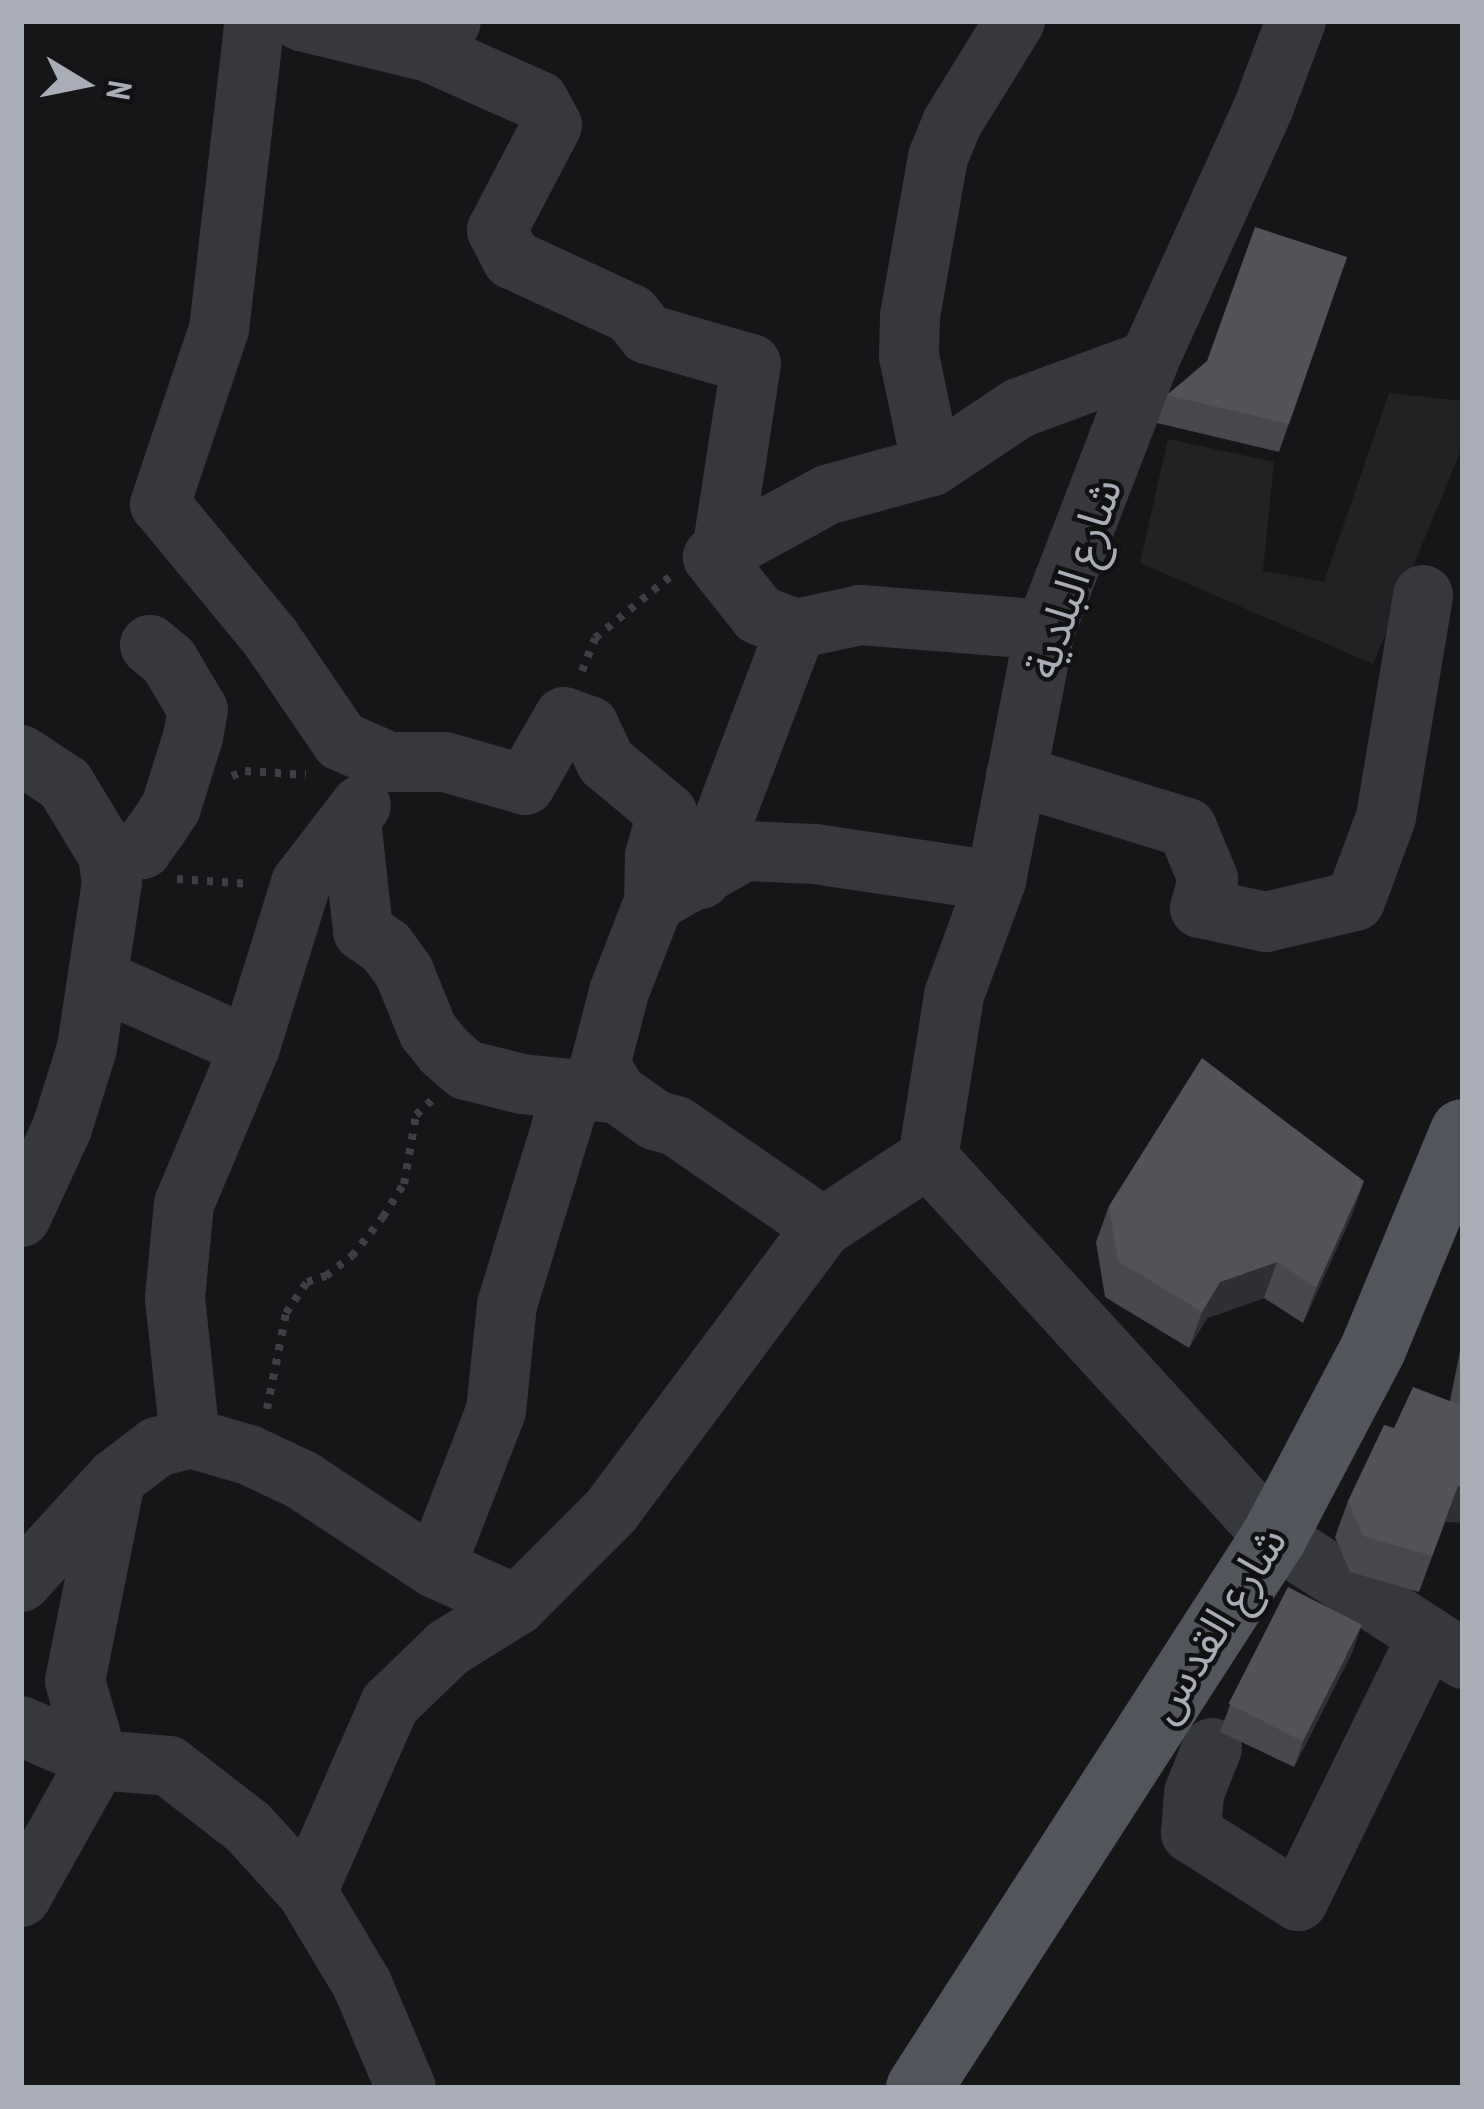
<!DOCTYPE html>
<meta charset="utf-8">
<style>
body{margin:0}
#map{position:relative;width:1484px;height:2109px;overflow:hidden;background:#161618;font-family:"PT Sans Narrow","Noto Sans Arabic",sans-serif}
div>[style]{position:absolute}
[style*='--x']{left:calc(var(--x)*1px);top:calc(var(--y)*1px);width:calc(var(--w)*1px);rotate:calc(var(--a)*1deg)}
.built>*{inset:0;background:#222225}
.path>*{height:8px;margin-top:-4px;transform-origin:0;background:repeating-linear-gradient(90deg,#3d3f44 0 6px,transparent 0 15px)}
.minor>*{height:60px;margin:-30px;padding:0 30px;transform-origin:30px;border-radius:30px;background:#37383d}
.major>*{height:66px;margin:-33px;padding:0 33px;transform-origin:33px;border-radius:33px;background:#53555c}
.wall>*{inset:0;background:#47494d}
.shaded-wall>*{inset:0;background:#2f3033}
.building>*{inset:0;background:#525359;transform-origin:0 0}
span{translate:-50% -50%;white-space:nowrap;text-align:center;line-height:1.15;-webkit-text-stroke:9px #111113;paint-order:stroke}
.street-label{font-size:45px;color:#a8adb8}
.frame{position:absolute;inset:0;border:24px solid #a8adb8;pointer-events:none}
.north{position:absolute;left:24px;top:24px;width:120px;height:120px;-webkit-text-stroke:9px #111113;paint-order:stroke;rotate:100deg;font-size:33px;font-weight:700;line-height:48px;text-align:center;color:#a8adb8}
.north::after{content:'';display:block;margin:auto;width:42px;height:54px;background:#a8adb8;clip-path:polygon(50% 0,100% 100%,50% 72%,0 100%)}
</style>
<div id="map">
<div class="built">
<div style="clip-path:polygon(1389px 393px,1463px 401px,1463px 445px,1373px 664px,1140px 563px,1168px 439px,1274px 462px,1263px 571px,1324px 582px)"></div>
</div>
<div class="path">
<div style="--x:582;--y:671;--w:35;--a:-68"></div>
<div style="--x:595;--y:638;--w:99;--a:-39.3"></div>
<div style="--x:232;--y:776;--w:14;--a:-21"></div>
<div style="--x:245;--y:771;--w:61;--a:3.8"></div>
<div style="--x:177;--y:879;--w:75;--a:3.8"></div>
<div style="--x:267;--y:1409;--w:98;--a:-78.8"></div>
<div style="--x:286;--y:1313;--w:37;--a:-56"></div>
<div style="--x:307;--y:1282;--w:20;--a:-18"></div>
<div style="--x:326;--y:1276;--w:33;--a:-38"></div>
<div style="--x:352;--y:1256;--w:50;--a:-51.5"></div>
<div style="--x:383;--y:1217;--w:39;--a:-58"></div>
<div style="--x:404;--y:1184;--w:70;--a:-80.1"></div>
<div style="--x:416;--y:1115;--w:22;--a:-43"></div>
</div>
<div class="minor">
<div style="--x:264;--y:21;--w:12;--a:149"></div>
<div style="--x:254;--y:27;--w:304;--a:96.6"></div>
<div style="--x:219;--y:329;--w:185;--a:108.6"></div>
<div style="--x:160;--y:504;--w:173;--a:50.4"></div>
<div style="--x:270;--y:637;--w:126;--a:55.7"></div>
<div style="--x:341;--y:741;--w:52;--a:23.6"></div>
<div style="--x:389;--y:762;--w:56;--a:0"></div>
<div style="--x:445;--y:762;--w:83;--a:16"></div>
<div style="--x:525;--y:785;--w:78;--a:-60.2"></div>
<div style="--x:564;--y:717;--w:27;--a:20"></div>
<div style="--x:589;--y:726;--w:40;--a:65"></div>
<div style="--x:606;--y:762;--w:80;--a:39.9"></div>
<div style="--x:667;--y:813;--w:45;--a:105.6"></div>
<div style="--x:655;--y:856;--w:46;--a:91.2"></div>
<div style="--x:654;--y:902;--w:97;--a:111.3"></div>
<div style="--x:619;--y:992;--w:75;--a:104.6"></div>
<div style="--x:600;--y:1065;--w:33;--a:59"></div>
<div style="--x:617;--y:1093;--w:47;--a:35.4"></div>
<div style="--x:655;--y:1120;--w:22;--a:16"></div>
<div style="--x:676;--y:1126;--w:178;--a:34.5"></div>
<div style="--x:301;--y:21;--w:132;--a:13.6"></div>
<div style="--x:429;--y:52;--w:37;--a:-54"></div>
<div style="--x:1015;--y:21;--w:120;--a:121.7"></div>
<div style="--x:952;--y:123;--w:37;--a:112"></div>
<div style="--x:938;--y:157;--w:161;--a:100"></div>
<div style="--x:910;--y:316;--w:40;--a:91.4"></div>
<div style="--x:909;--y:356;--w:112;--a:78.2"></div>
<div style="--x:932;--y:466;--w:105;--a:-33.7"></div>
<div style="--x:1019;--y:408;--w:139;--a:-20.3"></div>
<div style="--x:429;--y:52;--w:120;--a:24"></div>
<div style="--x:539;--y:101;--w:27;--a:62"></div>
<div style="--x:552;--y:125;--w:119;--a:117.6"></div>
<div style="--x:497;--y:230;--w:33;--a:63"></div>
<div style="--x:512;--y:259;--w:131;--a:24.8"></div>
<div style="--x:631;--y:314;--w:26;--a:51"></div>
<div style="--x:647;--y:334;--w:108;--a:16.1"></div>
<div style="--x:751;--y:364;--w:189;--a:98.8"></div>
<div style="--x:932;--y:466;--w:109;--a:164.6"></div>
<div style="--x:827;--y:495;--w:130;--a:151.5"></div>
<div style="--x:713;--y:557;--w:74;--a:51.6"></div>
<div style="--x:759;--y:615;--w:40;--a:21"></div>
<div style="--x:796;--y:629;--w:66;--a:-12.3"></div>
<div style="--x:860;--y:615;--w:186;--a:4.6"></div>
<div style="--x:21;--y:755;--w:53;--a:33.4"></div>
<div style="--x:65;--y:784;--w:83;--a:58.8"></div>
<div style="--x:108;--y:855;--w:27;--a:82"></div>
<div style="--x:112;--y:882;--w:168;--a:98.6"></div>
<div style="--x:87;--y:1048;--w:84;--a:107.4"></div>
<div style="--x:62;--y:1128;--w:98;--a:114.7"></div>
<div style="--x:1016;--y:775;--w:179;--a:17.2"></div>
<div style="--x:1187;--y:828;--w:55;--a:67.6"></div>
<div style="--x:1208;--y:879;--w:30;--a:105"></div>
<div style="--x:1200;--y:908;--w:67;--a:12"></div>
<div style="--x:1266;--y:922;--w:91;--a:-13.3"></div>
<div style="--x:1355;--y:901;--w:90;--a:-69.7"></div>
<div style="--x:1386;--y:817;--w:225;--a:-80.5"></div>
<div style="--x:351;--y:820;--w:112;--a:83.8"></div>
<div style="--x:363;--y:931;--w:28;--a:35"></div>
<div style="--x:386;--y:947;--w:31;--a:54"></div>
<div style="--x:404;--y:972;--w:64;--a:67.9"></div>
<div style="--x:428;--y:1031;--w:26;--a:51"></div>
<div style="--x:444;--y:1051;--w:29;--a:41"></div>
<div style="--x:466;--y:1070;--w:58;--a:14"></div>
<div style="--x:522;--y:1084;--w:89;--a:5.8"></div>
<div style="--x:108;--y:855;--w:35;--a:-10"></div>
<div style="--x:142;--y:849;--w:27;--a:-54"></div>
<div style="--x:158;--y:827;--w:24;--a:-57"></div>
<div style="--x:171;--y:807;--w:73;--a:-72.6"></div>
<div style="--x:193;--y:737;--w:27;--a:-80"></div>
<div style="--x:198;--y:710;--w:57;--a:-120.6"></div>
<div style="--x:169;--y:661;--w:25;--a:-140"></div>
<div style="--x:701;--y:879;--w:267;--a:-69.2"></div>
<div style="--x:654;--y:902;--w:104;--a:-29.3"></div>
<div style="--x:745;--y:851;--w:70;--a:2.5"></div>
<div style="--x:815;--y:854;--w:183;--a:8.5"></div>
<div style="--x:100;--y:980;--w:164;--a:24.1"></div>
<div style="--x:250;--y:1047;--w:170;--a:112.8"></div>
<div style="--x:184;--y:1204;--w:94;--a:95.5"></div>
<div style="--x:175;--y:1298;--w:141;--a:83.9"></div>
<div style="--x:250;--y:1047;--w:172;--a:-72.7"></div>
<div style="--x:301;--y:883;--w:98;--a:-52.4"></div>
<div style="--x:928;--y:1158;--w:165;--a:-80.9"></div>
<div style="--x:954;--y:995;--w:121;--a:-69.8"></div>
<div style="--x:996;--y:881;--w:256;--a:-79"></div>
<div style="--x:1045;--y:630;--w:289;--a:-68.9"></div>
<div style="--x:1149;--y:360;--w:279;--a:-65.6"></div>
<div style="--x:1264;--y:106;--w:91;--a:-69.4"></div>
<div style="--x:928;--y:1158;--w:513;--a:47.61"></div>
<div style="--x:1274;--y:1537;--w:225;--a:32.8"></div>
<div style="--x:435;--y:1568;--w:168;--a:-68.8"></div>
<div style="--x:496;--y:1411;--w:107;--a:-84.1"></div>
<div style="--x:507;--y:1305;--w:222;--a:-73"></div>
<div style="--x:21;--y:1582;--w:139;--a:-47.6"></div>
<div style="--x:115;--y:1479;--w:53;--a:-37.3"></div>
<div style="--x:157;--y:1447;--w:34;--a:-15"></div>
<div style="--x:190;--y:1438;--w:61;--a:16.1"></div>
<div style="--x:249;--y:1455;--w:59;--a:25.3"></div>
<div style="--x:302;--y:1480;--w:159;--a:33.5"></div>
<div style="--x:435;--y:1568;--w:90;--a:24.3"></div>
<div style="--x:517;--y:1605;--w:133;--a:-45"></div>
<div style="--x:611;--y:1511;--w:354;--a:-53.3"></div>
<div style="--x:823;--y:1227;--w:126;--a:-33.3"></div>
<div style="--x:21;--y:1726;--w:84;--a:23.8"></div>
<div style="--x:98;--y:1760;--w:71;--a:4.8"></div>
<div style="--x:169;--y:1766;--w:100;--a:37.7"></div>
<div style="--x:248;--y:1827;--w:88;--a:47.8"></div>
<div style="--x:307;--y:1892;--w:107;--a:59.1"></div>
<div style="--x:362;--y:1984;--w:113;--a:67.1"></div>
<div style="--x:1212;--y:1748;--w:48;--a:111.8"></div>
<div style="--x:1194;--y:1793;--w:40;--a:94.3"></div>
<div style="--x:1191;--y:1833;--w:127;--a:32.4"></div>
<div style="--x:1298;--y:1901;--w:295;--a:-63.9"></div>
<div style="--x:307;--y:1892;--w:206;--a:-66.2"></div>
<div style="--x:390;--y:1704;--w:81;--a:-44"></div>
<div style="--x:448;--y:1648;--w:81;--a:-31.9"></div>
<div style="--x:21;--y:1897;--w:157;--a:-60.7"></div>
<div style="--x:98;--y:1760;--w:82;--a:-106.2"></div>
<div style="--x:75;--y:1681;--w:205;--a:-78.7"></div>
</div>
<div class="major">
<div style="--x:919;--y:2088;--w:655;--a:-57.21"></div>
<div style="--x:1274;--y:1537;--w:212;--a:-62.2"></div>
<div style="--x:1373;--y:1349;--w:235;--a:-67.5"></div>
</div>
<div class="wall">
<div style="clip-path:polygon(1347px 257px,1279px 452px,1157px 423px,1167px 395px)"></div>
<div style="clip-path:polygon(1364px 1181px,1351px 1217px,1303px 1323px,1264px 1298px,1207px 1318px,1189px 1348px,1105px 1297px,1096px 1242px,1109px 1206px)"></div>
<div style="clip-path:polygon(1463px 1336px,1463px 1405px,1445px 1522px,1419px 1592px,1350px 1572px,1335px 1537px,1348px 1501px,1394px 1428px,1450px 1401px)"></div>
<div style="clip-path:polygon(1352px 1653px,1294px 1767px,1220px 1732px,1230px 1705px)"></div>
</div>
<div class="shaded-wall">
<div style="clip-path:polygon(1364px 1181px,1351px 1217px,1303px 1323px,1316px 1288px)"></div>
<div style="clip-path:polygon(1277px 1262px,1264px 1298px,1207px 1318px,1189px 1348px,1202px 1312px,1220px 1282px)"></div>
<div style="clip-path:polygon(1458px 1486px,1463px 1486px,1463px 1523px,1445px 1522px,1419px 1592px)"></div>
<div style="clip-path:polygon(1362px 1625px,1352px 1653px,1294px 1767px,1304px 1739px)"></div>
</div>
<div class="building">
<div style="clip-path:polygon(1255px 227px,1347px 257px,1289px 424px,1167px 395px,1207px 361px)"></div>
<div style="clip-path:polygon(1202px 1058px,1364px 1181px,1316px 1288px,1277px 1262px,1220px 1282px,1202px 1312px,1118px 1261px,1109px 1206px)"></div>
<div style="clip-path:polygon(1413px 1387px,1463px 1406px,1463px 1486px,1458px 1486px,1432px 1556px,1363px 1536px,1348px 1501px,1384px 1425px,1394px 1428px)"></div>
<div style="left:1288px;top:1587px;width:83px;height:131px;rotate:27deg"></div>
</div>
<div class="street-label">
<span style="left:1073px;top:578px;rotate:-71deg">شارع البلدية</span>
<span style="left:1216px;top:1624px;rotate:-58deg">شارع القدس</span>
</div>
<div class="frame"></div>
<div class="north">N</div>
</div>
